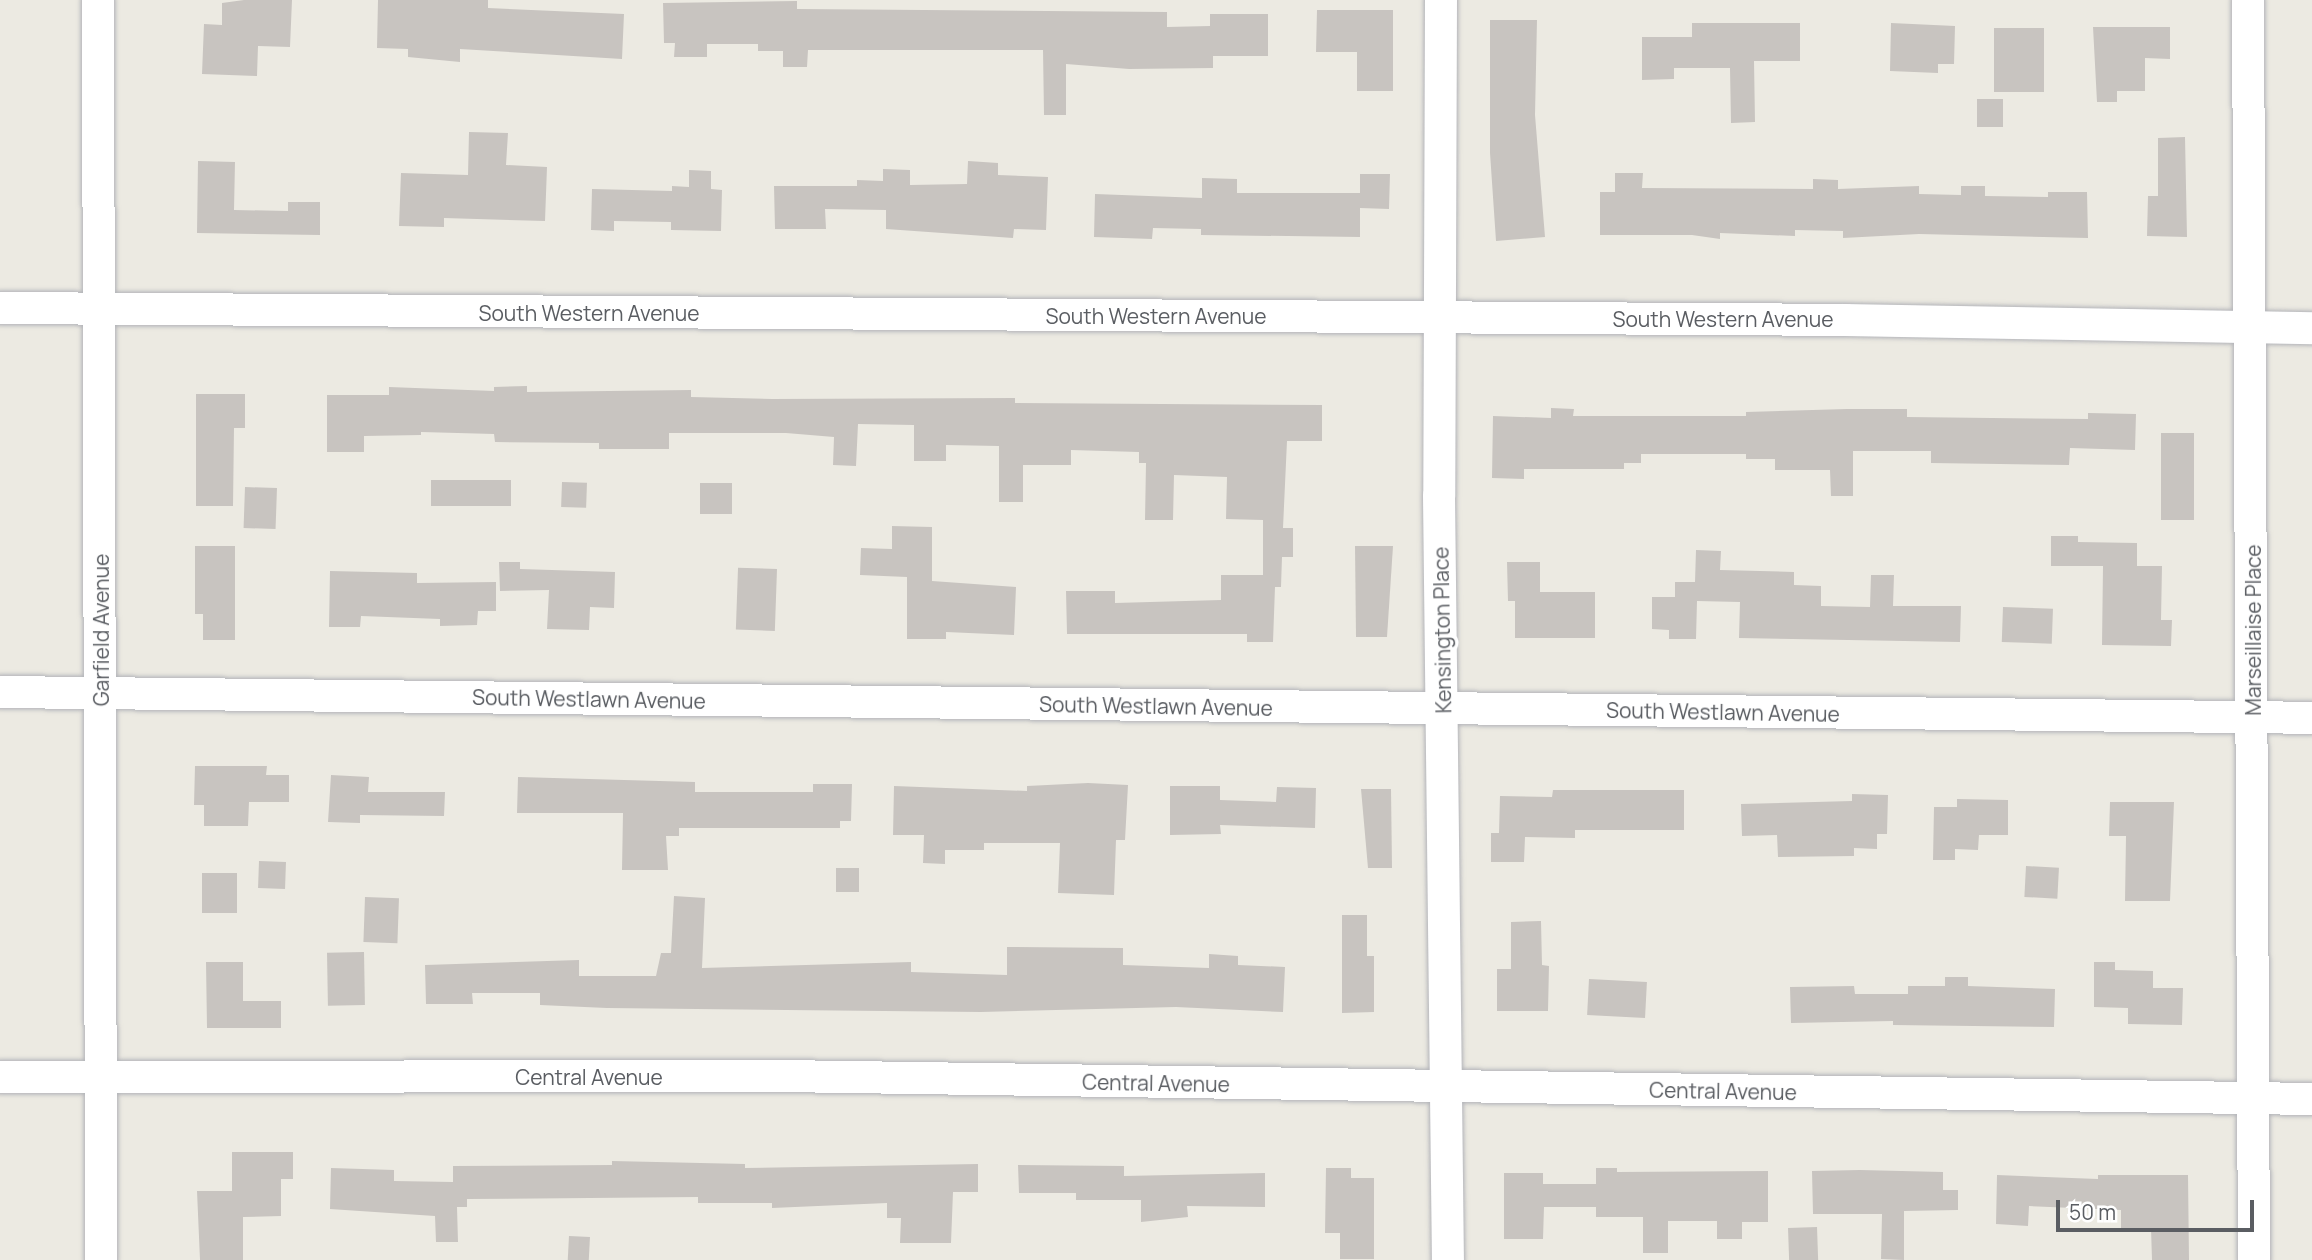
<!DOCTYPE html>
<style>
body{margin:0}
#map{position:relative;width:2312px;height:1260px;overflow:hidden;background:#eceae2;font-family:Manrope,sans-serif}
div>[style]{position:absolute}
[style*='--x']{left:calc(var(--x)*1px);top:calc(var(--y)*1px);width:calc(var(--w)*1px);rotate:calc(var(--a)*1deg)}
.building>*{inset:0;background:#c8c4c0;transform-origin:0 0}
.roads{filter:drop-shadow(0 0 2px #b3b4b9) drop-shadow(0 0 2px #b3b4b9)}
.minor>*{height:32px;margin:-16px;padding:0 16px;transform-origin:16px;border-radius:16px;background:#fff}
span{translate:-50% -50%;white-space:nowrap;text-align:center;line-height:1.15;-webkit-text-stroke:7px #fff;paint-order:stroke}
.street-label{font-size:21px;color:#5a5d62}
.scale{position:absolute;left:2056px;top:1200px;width:198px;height:32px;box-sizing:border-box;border:4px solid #5a5d62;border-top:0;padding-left:9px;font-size:21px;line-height:24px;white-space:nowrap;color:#5a5d62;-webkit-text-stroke:5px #fff;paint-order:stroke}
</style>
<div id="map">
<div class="building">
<div style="clip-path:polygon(244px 0,292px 0,290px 47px,258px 46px,257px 76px,202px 74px,204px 24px,222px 25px,222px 3px)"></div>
<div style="clip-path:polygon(378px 0,488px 0,488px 8px,624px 14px,622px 59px,460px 49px,460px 62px,408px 57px,408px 49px,377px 48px)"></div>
<div style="clip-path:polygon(797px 1px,797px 9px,1167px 12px,1167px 27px,1210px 26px,1210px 14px,1268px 14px,1268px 56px,1213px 56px,1213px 68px,1129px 69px,1066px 64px,1066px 115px,1044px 115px,1043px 50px,808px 50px,807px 67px,783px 67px,783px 51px,758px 51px,758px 44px,707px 44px,707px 57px,674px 57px,675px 43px,664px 43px,663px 3px)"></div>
<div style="clip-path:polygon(1317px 10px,1393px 10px,1393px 91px,1357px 91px,1357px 52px,1316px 52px)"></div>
<div style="clip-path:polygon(1490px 20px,1537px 20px,1535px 115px,1545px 237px,1496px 241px,1490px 153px)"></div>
<div style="clip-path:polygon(1692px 23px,1800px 23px,1800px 61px,1754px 61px,1755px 122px,1731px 123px,1730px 68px,1674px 68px,1674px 79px,1642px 80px,1642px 37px,1692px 37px)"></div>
<div style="clip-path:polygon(1891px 23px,1955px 26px,1954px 64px,1938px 64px,1938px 73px,1890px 71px)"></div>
<div style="clip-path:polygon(2093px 27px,2170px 27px,2170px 59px,2145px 58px,2145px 91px,2117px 91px,2117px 102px,2097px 102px)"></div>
<div style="left:1994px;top:28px;width:50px;height:64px"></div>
<div style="left:1977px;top:99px;width:26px;height:28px"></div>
<div style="clip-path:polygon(469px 132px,508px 133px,506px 165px,547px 167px,545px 221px,444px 218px,444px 227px,399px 226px,401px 173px,468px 175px)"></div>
<div style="clip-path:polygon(2185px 137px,2187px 237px,2147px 236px,2148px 196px,2158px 196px,2158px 138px)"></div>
<div style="clip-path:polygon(198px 161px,235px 162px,234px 210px,288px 211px,288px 202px,320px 202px,320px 235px,197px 233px)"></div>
<div style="clip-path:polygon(968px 161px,998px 163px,998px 175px,1048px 177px,1046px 230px,1014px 229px,1013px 238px,886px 229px,886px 210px,825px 209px,826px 229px,775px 229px,774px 186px,857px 186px,857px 180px,883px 181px,883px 169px,910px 170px,910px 185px,967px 184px)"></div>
<div style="clip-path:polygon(689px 170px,711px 171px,711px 189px,722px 190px,721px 231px,671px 230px,671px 222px,614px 221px,614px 231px,591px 230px,592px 189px,672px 191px,672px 186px,689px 187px)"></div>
<div style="clip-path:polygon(1615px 173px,1643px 173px,1642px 188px,1813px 189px,1813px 179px,1838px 180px,1838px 189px,1919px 186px,1919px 194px,1961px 195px,1961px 186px,1985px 186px,1985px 196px,2048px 197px,2048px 192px,2087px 192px,2088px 238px,1919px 234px,1843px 238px,1843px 231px,1795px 230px,1795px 236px,1720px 233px,1720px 239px,1692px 235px,1600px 235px,1600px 192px,1615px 192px)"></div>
<div style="clip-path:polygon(1360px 174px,1390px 174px,1389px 209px,1360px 208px,1360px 237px,1201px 235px,1201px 229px,1153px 228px,1152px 239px,1094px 237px,1095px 194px,1202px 198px,1202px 178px,1237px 179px,1237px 193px,1360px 193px)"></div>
<div style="clip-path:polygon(527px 386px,527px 392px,691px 390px,691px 397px,772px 399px,1015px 398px,1015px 403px,1322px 405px,1322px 441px,1287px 441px,1283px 528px,1293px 528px,1293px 557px,1282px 557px,1281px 587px,1275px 587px,1273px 642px,1247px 642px,1247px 634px,1067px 634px,1066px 591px,1115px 591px,1115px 603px,1221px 600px,1221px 575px,1263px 575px,1263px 520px,1226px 519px,1227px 477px,1174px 475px,1173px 520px,1145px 520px,1146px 463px,1139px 463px,1139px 452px,1071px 450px,1071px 465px,1023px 465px,1023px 502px,999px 502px,999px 446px,946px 445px,946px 461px,914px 461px,914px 425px,858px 424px,856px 466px,833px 465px,834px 437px,786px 433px,669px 433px,669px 449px,599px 449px,599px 443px,495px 442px,494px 434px,421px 432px,421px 435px,364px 436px,364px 452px,327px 452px,327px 395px,389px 395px,389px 387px,494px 391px,494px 387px)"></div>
<div style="clip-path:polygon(196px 394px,245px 394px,245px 428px,234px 428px,233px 506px,196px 506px)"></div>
<div style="clip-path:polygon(1551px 408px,1574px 409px,1573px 416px,1746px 416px,1746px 412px,1847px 409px,1907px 409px,1907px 417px,2088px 419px,2088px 413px,2136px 414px,2135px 450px,2070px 448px,2069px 465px,1931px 463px,1931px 451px,1853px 451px,1853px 496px,1831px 496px,1830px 470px,1775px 470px,1775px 459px,1746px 459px,1746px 454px,1641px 454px,1641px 463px,1624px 463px,1624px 469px,1524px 469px,1524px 479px,1492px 478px,1493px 416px,1551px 418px)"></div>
<div style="left:2161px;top:433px;width:33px;height:87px"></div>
<div style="left:431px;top:480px;width:80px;height:26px"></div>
<div style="left:562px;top:482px;width:25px;height:25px;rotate:2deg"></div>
<div style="left:700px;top:483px;width:32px;height:31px"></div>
<div style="left:245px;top:487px;width:32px;height:41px;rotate:2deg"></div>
<div style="clip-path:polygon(892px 526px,932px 527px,932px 581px,1016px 587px,1014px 635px,946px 632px,946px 639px,907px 639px,907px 577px,860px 575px,861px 548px,892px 549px)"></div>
<div style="clip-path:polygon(2051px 536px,2078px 536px,2078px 542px,2137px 543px,2137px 566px,2162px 566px,2161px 620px,2172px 620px,2171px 646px,2102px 645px,2103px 566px,2051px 566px)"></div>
<div style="clip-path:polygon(195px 546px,235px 546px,235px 640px,203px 640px,203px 614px,195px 614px)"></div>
<div style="clip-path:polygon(1355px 546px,1393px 546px,1387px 637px,1356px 637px)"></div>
<div style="clip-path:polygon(1696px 550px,1721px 551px,1720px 570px,1794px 572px,1794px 585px,1821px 586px,1821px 606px,1870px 607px,1871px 575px,1894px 575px,1893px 606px,1961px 606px,1960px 642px,1739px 638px,1740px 602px,1697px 601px,1696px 639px,1669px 639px,1669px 630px,1652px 629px,1652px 597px,1675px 597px,1675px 582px,1695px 582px)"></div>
<div style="clip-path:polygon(499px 562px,520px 562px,520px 569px,615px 572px,614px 608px,590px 607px,589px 630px,547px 629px,549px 590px,500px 591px)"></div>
<div style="clip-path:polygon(1507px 562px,1540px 562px,1540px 592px,1595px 592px,1595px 638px,1515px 638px,1515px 601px,1508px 601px)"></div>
<div style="left:777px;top:569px;width:62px;height:39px;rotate:92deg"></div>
<div style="clip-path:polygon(330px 571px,417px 573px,417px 583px,496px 582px,496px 611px,478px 611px,477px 625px,440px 626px,440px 619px,361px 616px,360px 627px,329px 627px)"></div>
<div style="left:2003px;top:607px;width:50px;height:35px;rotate:2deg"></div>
<div style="clip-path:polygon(195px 766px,267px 766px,266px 775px,289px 775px,289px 802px,249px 802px,248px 826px,204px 826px,204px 805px,194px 805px)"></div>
<div style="clip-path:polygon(331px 775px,369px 777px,368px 792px,445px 792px,444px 816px,360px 815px,360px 823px,328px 822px)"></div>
<div style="clip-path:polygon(518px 777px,695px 782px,695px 792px,813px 792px,813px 784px,852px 784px,851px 821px,840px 821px,840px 828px,679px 828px,679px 836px,666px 836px,668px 870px,622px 870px,623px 813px,517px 813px)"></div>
<div style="clip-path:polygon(1088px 783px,1128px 785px,1125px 840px,1116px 840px,1114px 895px,1058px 893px,1060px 843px,984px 843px,984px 850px,945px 850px,945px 864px,923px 863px,924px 835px,893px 835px,894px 786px,1027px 791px,1027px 786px)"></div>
<div style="clip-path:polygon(1170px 786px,1220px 786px,1220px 800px,1276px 802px,1277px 787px,1316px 788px,1315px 828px,1220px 825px,1221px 834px,1170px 835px)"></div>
<div style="clip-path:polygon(1361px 789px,1391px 789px,1392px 868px,1368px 868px)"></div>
<div style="clip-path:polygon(1553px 790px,1684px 790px,1684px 830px,1575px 830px,1575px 838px,1525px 837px,1524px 862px,1491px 862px,1491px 833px,1499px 833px,1500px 796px,1552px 797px)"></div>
<div style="clip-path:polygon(1852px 794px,1888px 795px,1887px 834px,1877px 834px,1877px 849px,1854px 848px,1854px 856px,1778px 857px,1777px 835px,1742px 836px,1741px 804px,1852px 801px)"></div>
<div style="clip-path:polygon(1957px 799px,2008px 800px,2008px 835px,1979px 835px,1978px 850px,1955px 849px,1955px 860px,1933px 860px,1934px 807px,1957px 807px)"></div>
<div style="clip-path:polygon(2110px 802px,2174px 802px,2170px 901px,2125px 901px,2126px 836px,2109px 836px)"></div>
<div style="left:259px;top:861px;width:27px;height:27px;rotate:2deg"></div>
<div style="left:2026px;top:866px;width:33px;height:31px;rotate:3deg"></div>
<div style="left:836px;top:868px;width:23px;height:24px"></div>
<div style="left:202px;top:873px;width:35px;height:40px"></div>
<div style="clip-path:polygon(674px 896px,705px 898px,702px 968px,911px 962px,911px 972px,1007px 975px,1007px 947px,1123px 948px,1123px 965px,1209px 968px,1209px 954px,1238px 956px,1238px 965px,1285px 967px,1283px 1012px,1176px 1007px,981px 1012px,607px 1008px,540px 1005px,540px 993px,472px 993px,473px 1004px,426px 1004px,425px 965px,579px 960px,579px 976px,656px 976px,661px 953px,671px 953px)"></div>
<div style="left:365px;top:897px;width:34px;height:45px;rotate:2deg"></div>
<div style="clip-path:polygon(1342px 915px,1367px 915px,1367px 956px,1374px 956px,1374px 1012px,1342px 1013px)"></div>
<div style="clip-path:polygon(1541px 921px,1542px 965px,1549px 966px,1548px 1011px,1497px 1011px,1497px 969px,1511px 969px,1511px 922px)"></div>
<div style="left:364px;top:952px;width:53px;height:37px;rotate:89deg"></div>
<div style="clip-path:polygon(206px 962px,243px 962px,243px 1001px,281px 1001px,281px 1028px,207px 1028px)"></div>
<div style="clip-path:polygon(2094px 962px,2115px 962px,2115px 970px,2153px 971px,2153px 988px,2183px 988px,2182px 1025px,2128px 1024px,2128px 1008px,2094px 1007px)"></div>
<div style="clip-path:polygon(1945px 977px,1968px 977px,1968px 986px,2055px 989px,2054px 1027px,1893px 1025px,1893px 1021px,1791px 1023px,1790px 987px,1854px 986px,1855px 994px,1908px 994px,1908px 986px,1945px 986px)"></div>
<div style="left:1589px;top:979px;width:58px;height:36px;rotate:3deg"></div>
<div style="clip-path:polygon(232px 1152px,293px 1152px,293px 1179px,281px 1179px,281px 1216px,243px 1217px,243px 1260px,200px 1260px,197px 1191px,232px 1191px)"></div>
<div style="clip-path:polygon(612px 1161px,745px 1164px,745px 1168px,978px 1164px,978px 1192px,953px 1192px,951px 1243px,900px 1243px,901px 1218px,887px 1218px,887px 1203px,772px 1208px,772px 1203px,698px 1203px,698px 1197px,467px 1199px,467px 1207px,457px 1207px,458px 1242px,436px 1242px,435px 1216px,330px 1209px,331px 1168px,394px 1170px,394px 1181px,453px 1182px,453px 1166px,612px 1165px)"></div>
<div style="clip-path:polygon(1018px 1165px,1124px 1166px,1124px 1176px,1265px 1173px,1265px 1207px,1187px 1206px,1188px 1217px,1141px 1222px,1141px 1200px,1076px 1200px,1076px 1193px,1019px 1193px)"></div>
<div style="clip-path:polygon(1326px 1168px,1351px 1168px,1351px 1178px,1374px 1178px,1374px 1259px,1340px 1259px,1340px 1233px,1325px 1233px)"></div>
<div style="clip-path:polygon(1596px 1168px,1617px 1168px,1617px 1172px,1768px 1171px,1768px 1222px,1742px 1222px,1742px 1239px,1717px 1239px,1717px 1221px,1668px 1221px,1668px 1253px,1643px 1253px,1643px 1217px,1596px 1217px,1596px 1207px,1544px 1207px,1543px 1239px,1504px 1239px,1504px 1173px,1543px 1173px,1543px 1184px,1596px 1184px)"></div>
<div style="clip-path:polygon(1860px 1170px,1943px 1172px,1943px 1190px,1958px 1190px,1958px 1210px,1904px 1211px,1904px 1260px,1881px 1259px,1882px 1214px,1813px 1214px,1812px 1171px)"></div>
<div style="clip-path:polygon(1997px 1175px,2098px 1179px,2098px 1175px,2188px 1175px,2189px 1260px,2152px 1260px,2151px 1228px,2121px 1228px,2121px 1210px,2029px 1206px,2028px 1226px,1996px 1224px)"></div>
<div style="left:1817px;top:1227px;width:33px;height:29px;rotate:88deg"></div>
<div style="left:569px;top:1236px;width:21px;height:24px;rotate:3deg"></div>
</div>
<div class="roads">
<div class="minor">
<div style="--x:98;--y:0;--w:1260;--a:89.86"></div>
<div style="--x:1441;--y:0;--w:496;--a:90.2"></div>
<div style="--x:1439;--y:496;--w:764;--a:89.33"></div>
<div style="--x:2248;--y:0;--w:1260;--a:89.73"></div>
<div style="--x:0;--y:308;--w:1846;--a:0.37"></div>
<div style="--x:1846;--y:320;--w:466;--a:1"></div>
<div style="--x:0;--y:692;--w:2312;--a:0.64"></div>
<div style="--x:0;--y:1077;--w:781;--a:-0.07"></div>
<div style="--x:781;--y:1076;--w:1531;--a:0.86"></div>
</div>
</div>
<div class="street-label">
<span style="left:589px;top:313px">South Western Avenue</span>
<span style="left:1156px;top:316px">South Western Avenue</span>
<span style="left:1723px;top:319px">South Western Avenue</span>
<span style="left:101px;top:630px;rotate:-90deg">Garfield Avenue</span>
<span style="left:1442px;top:630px;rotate:-91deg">Kensington Place</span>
<span style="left:2253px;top:630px;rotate:-90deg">Marseillaise Place</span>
<span style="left:589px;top:699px;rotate:1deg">South Westlawn Avenue</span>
<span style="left:1156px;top:706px;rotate:1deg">South Westlawn Avenue</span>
<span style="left:1723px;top:712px;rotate:1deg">South Westlawn Avenue</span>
<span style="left:589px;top:1077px">Central Avenue</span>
<span style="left:1156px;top:1083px;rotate:1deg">Central Avenue</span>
<span style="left:1723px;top:1091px;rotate:1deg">Central Avenue</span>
</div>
<div class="scale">50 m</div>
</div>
